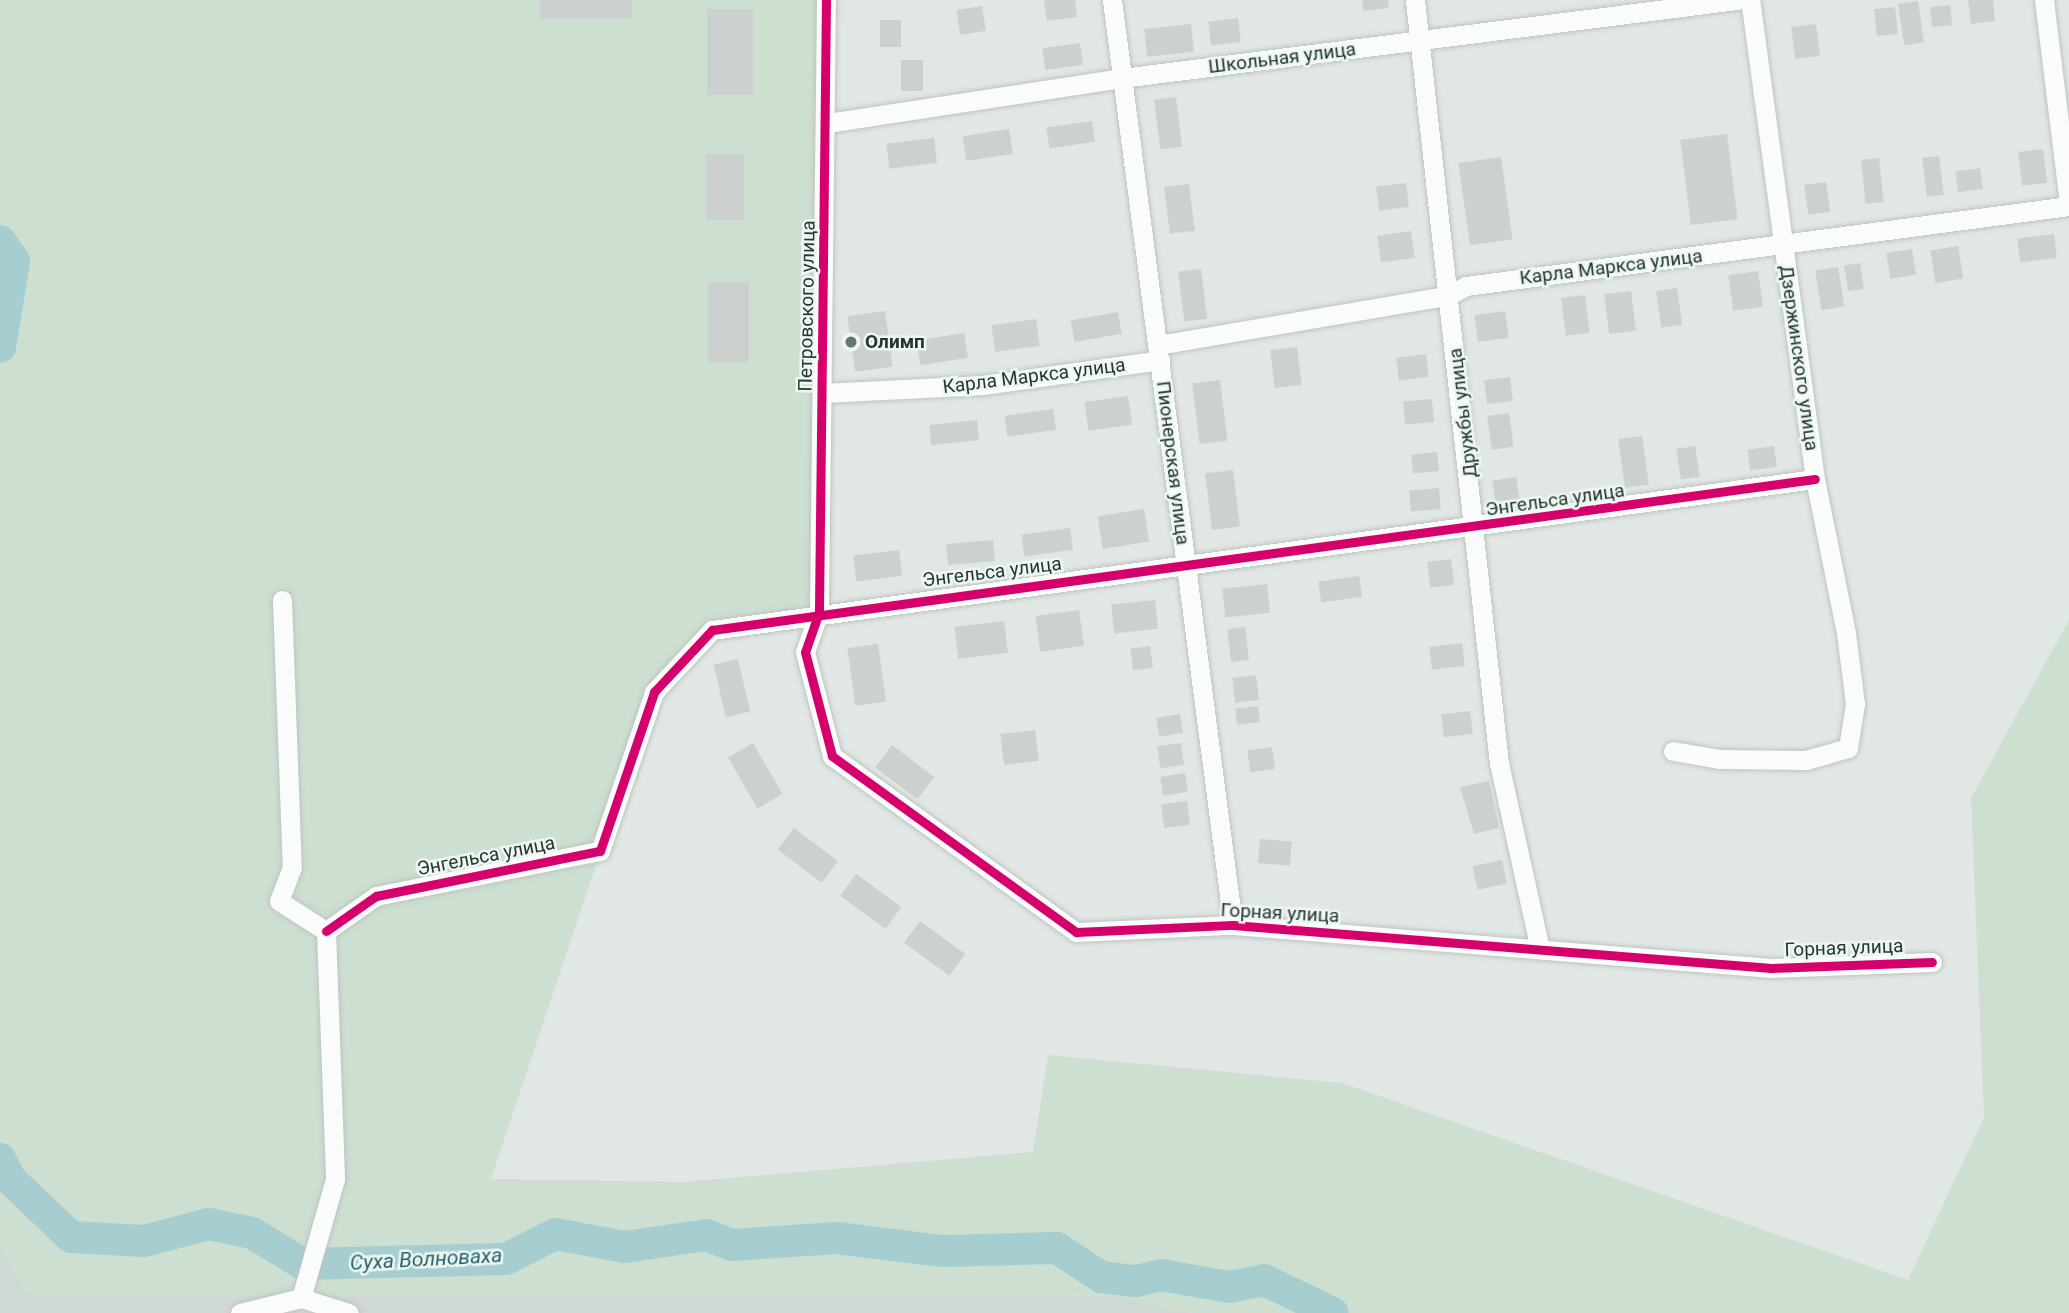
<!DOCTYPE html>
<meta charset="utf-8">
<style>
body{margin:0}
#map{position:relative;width:2069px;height:1313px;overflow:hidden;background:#e1e7e4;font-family:Roboto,sans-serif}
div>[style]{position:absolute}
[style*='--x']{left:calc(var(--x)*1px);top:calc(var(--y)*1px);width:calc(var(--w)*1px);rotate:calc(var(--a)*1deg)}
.built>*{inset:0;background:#d0d8d4}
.green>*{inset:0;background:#ccdfd0}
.river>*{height:32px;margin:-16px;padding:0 16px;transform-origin:16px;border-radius:16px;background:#a6ced0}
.building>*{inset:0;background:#ccd0ce;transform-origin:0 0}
.roads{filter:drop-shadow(0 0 2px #bec4c1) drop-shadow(0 0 2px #bec4c1)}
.minor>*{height:19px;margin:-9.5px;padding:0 9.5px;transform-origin:9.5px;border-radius:9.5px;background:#fafbfb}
.cycleway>*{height:9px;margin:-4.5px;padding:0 4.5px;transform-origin:4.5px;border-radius:4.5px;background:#d6006c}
.dots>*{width:19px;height:19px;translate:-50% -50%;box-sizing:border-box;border:4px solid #eff6f2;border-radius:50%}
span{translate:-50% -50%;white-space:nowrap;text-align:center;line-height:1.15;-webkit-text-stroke:5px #eff6f2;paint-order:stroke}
.street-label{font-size:19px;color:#223730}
.poi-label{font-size:19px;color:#223730;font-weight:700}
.left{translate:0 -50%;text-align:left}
.water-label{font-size:21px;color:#23646c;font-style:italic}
</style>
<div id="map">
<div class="built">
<div style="clip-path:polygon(0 1245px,27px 1295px,1026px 1295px,1111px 1296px,1192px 1313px,0 1313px)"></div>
</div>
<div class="green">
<div style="clip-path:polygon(0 0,826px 0,819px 612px,712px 630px,654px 692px,491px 1179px,684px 1182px,1033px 1152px,1048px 1055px,1342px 1083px,1908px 1280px,1984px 1117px,1971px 798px,2069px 620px,2069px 1313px,1192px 1313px,1111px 1296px,1026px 1295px,27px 1295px,0 1245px)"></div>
</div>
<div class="river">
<div style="--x:0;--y:241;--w:24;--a:55"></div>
<div style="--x:14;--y:261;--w:87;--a:99.2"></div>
<div style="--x:0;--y:1159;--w:22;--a:63"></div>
<div style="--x:10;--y:1179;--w:84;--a:43.6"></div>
<div style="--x:71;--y:1237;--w:73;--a:3.1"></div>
<div style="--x:144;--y:1241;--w:67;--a:-14.7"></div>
<div style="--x:209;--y:1224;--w:44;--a:11.8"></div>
<div style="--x:252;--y:1233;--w:60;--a:31.3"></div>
<div style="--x:303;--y:1264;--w:203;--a:-1.4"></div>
<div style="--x:506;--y:1259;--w:55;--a:-27"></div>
<div style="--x:555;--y:1234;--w:71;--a:10.5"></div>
<div style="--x:625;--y:1247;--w:82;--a:-8.4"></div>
<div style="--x:706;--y:1235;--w:28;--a:21"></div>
<div style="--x:732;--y:1245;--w:105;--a:-3.8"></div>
<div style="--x:837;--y:1238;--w:106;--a:7.1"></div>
<div style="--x:942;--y:1251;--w:115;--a:-1.5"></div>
<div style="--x:1057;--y:1248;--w:53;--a:33.4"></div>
<div style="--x:1101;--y:1277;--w:35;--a:7"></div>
<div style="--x:1136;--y:1281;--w:26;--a:-13"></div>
<div style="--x:1161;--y:1275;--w:69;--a:10"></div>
<div style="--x:1229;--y:1287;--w:36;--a:-11"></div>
<div style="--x:1264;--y:1280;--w:76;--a:25.6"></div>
</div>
<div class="building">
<div style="left:540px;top:0;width:92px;height:19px"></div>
<div style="clip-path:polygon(1044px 0,1075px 0,1077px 17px,1047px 21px)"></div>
<div style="clip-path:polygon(1362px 0,1388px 0,1389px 8px,1364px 11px)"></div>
<div style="clip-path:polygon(1968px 0,1993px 0,1995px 21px,1971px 24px)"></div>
<div style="left:1918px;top:1px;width:42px;height:20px;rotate:82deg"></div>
<div style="left:1950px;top:5px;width:20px;height:20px;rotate:84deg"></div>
<div style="left:982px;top:6px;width:25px;height:26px;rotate:81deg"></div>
<div style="left:1895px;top:7px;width:27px;height:21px;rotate:84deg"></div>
<div style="left:707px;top:9px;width:46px;height:86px"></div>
<div style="left:1238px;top:18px;width:24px;height:30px;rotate:83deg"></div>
<div style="left:880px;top:20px;width:21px;height:27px"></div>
<div style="left:1191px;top:24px;width:28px;height:47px;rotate:84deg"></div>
<div style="left:1816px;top:24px;width:32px;height:25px;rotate:83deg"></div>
<div style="left:1080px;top:43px;width:22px;height:38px;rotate:82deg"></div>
<div style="left:901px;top:60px;width:22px;height:31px"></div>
<div style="left:1176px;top:97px;width:50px;height:22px;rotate:83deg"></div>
<div style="left:1092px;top:121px;width:21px;height:46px;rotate:82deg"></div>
<div style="left:1009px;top:129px;width:25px;height:47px;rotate:81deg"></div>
<div style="left:1727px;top:134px;width:86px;height:47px;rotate:83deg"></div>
<div style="left:934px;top:138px;width:25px;height:48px;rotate:83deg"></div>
<div style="left:2043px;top:149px;width:34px;height:25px;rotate:83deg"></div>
<div style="left:706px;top:154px;width:38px;height:66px"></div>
<div style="left:1939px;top:156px;width:39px;height:17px;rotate:83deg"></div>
<div style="left:1501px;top:157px;width:83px;height:43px;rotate:82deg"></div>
<div style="left:1879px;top:158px;width:44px;height:18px;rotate:84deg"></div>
<div style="left:1980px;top:168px;width:21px;height:25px;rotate:82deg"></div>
<div style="left:1826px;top:182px;width:30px;height:22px;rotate:82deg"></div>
<div style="left:1406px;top:183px;width:24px;height:30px;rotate:83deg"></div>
<div style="left:1189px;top:184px;width:47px;height:25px;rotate:83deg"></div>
<div style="left:1411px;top:231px;width:27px;height:34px;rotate:82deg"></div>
<div style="left:2054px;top:234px;width:24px;height:37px;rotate:83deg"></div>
<div style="left:1958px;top:246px;width:33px;height:28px;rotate:81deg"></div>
<div style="left:1912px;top:249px;width:26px;height:26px;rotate:81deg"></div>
<div style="left:1860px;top:263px;width:26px;height:16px;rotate:81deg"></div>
<div style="left:1838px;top:267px;width:40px;height:23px;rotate:81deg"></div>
<div style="left:1201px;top:269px;width:50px;height:23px;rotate:83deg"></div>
<div style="left:1758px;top:271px;width:36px;height:30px;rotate:82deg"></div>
<div style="left:749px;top:282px;width:80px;height:41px;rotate:90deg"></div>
<div style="left:1677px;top:288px;width:37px;height:21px;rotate:82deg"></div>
<div style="left:1631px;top:291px;width:40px;height:27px;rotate:83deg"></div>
<div style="left:1585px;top:295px;width:38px;height:24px;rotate:83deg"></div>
<div style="left:885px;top:311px;width:56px;height:38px;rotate:82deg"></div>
<div style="left:1505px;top:311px;width:27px;height:31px;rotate:82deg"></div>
<div style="left:1118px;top:312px;width:22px;height:48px;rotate:80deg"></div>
<div style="left:1036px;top:319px;width:27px;height:45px;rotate:82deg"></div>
<div style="left:964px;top:333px;width:25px;height:48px;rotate:81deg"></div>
<div style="left:1297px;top:347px;width:38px;height:27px;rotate:83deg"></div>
<div style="left:1426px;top:354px;width:23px;height:30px;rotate:83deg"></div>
<div style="left:1510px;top:377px;width:24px;height:26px;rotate:83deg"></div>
<div style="left:1220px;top:380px;width:61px;height:28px;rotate:83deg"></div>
<div style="left:1128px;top:396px;width:29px;height:44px;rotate:82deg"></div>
<div style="left:1432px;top:399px;width:23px;height:29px;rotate:85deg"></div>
<div style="left:1053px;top:409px;width:21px;height:49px;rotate:82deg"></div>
<div style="left:1509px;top:413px;width:34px;height:22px;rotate:82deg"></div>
<div style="left:977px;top:420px;width:20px;height:48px;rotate:84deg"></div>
<div style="left:1642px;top:436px;width:49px;height:24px;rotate:82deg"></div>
<div style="left:1695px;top:446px;width:31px;height:19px;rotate:81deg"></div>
<div style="left:1774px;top:446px;width:21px;height:27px;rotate:82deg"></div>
<div style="left:1437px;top:452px;width:19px;height:26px;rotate:84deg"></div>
<div style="left:1233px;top:470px;width:57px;height:28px;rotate:83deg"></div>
<div style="left:1516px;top:477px;width:26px;height:24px;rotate:81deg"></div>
<div style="left:1439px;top:488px;width:21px;height:30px;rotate:85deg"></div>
<div style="left:1144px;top:509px;width:33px;height:47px;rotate:81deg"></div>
<div style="left:1070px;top:528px;width:22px;height:49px;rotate:82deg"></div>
<div style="left:993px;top:540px;width:21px;height:47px;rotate:85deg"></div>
<div style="left:899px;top:550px;width:26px;height:46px;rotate:83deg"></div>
<div style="left:1451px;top:559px;width:26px;height:24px;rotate:83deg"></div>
<div style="left:1359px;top:576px;width:21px;height:41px;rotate:82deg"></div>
<div style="left:1267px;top:584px;width:29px;height:45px;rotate:84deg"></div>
<div style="left:1155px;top:600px;width:29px;height:44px;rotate:84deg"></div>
<div style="left:1079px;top:610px;width:36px;height:44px;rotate:82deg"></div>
<div style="left:1004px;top:621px;width:32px;height:50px;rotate:83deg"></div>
<div style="left:1245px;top:627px;width:33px;height:18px;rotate:83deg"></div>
<div style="left:1462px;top:643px;width:23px;height:33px;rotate:83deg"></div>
<div style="left:878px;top:644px;width:58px;height:31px;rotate:82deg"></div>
<div style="left:1150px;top:646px;width:22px;height:20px;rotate:82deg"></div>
<div style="left:738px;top:659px;width:54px;height:25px;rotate:77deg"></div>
<div style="left:1256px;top:675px;width:25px;height:24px;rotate:83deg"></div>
<div style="left:1258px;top:706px;width:16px;height:23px;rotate:83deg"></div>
<div style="left:1470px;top:711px;width:23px;height:29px;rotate:83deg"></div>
<div style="left:1180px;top:714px;width:19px;height:24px;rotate:81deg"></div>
<div style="left:1035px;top:730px;width:31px;height:35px;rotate:83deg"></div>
<div style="left:753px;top:743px;width:59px;height:29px;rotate:60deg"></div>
<div style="left:1181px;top:743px;width:22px;height:24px;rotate:82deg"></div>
<div style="left:892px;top:745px;width:53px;height:28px;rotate:37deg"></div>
<div style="left:1272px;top:747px;width:22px;height:25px;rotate:82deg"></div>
<div style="left:1185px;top:773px;width:19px;height:25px;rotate:81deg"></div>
<div style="clip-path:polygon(1489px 781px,1499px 828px,1474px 834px,1460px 787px)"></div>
<div style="left:1187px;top:801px;width:24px;height:26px;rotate:83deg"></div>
<div style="left:794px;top:828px;width:55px;height:27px;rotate:37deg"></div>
<div style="left:1260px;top:839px;width:32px;height:24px;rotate:5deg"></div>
<div style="left:1502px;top:860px;width:24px;height:30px;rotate:78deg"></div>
<div style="left:856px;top:874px;width:56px;height:27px;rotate:36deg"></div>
<div style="left:920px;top:921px;width:56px;height:27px;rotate:36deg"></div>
</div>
<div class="roads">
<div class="minor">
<div style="--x:826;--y:0;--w:612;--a:90.66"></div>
<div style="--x:819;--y:612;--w:42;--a:109.3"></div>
<div style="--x:805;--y:652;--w:107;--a:75.4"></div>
<div style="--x:832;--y:756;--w:301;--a:35.8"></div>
<div style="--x:1076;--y:932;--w:157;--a:-2.6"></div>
<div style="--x:1233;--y:925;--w:540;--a:4.57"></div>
<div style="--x:1771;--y:968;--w:161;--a:-2.1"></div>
<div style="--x:1112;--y:0;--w:933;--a:82.55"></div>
<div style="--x:1415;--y:0;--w:768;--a:83.72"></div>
<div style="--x:1499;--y:763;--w:190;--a:77.6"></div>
<div style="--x:2044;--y:0;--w:207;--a:83"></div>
<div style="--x:828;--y:123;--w:297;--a:-8.7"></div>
<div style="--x:1122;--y:78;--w:620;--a:-7.23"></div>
<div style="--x:1158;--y:345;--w:295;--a:-9.7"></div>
<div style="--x:1449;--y:295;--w:19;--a:-28"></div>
<div style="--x:1466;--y:286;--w:608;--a:-7.56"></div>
<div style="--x:823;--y:393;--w:160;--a:-2.9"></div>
<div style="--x:983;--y:385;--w:179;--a:-8"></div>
<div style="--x:282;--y:600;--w:267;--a:87.9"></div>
<div style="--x:292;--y:867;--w:36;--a:111"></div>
<div style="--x:279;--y:901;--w:56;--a:32.6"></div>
<div style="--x:326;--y:931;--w:248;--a:87.9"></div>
<div style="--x:335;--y:1179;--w:124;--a:105.9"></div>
<div style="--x:1673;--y:751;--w:48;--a:9.7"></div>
<div style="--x:1720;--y:759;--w:86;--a:0.7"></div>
<div style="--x:1806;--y:760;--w:44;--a:-15.9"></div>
<div style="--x:1848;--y:748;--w:45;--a:-81"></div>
<div style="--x:1855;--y:704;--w:72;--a:-97.2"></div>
<div style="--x:1846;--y:633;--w:157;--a:-101.4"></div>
<div style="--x:1815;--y:479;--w:483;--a:-97.7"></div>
<div style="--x:326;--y:931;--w:61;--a:-35"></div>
<div style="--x:376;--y:896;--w:228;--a:-11.4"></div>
<div style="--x:600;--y:851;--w:168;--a:-71.2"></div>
<div style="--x:654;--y:692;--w:85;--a:-46.9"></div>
<div style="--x:712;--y:630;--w:1113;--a:-7.8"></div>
<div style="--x:240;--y:1313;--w:63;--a:-13.8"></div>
<div style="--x:301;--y:1298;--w:50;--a:17.4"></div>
</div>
</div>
<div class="cycleway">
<div style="--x:826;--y:0;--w:612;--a:90.66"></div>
<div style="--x:819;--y:612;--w:42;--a:109.3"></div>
<div style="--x:805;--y:652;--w:107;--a:75.4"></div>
<div style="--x:832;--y:756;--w:301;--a:35.8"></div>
<div style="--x:1076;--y:932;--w:157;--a:-2.6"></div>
<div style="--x:1233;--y:925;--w:540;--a:4.57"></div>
<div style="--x:1771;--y:968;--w:161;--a:-2.1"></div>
<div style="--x:326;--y:931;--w:61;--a:-35"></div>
<div style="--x:376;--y:896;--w:228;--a:-11.4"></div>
<div style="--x:600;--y:851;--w:168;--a:-71.2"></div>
<div style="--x:654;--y:692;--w:85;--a:-46.9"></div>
<div style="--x:712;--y:630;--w:1113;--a:-7.8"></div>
</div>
<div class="dots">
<div style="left:851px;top:342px;background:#65756f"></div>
</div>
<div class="street-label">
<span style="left:1282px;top:58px;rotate:-7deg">Школьная улица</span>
<span style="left:1611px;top:267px;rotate:-7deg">Карла Маркса улица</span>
<span style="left:807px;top:306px;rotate:-89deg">Петровского улица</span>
<span style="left:1799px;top:358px;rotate:82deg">Дзержинского улица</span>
<span style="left:1034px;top:376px;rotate:-7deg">Карла Маркса улица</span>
<span style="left:1463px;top:413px;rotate:-97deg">Дружбы улица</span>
<span style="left:1173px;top:463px;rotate:83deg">Пионерская улица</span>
<span style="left:1555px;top:500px;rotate:-8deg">Энгельса улица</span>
<span style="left:992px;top:572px;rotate:-7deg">Энгельса улица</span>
<span style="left:486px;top:856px;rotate:-11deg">Энгельса улица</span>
<span style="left:1280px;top:913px;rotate:3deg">Горная улица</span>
<span style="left:1844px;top:948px;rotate:-2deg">Горная улица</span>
</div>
<div class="poi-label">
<span class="left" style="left:865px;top:342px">Олимп</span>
</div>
<div class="water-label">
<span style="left:426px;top:1259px;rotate:-3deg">Суха Волноваха</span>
</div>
</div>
